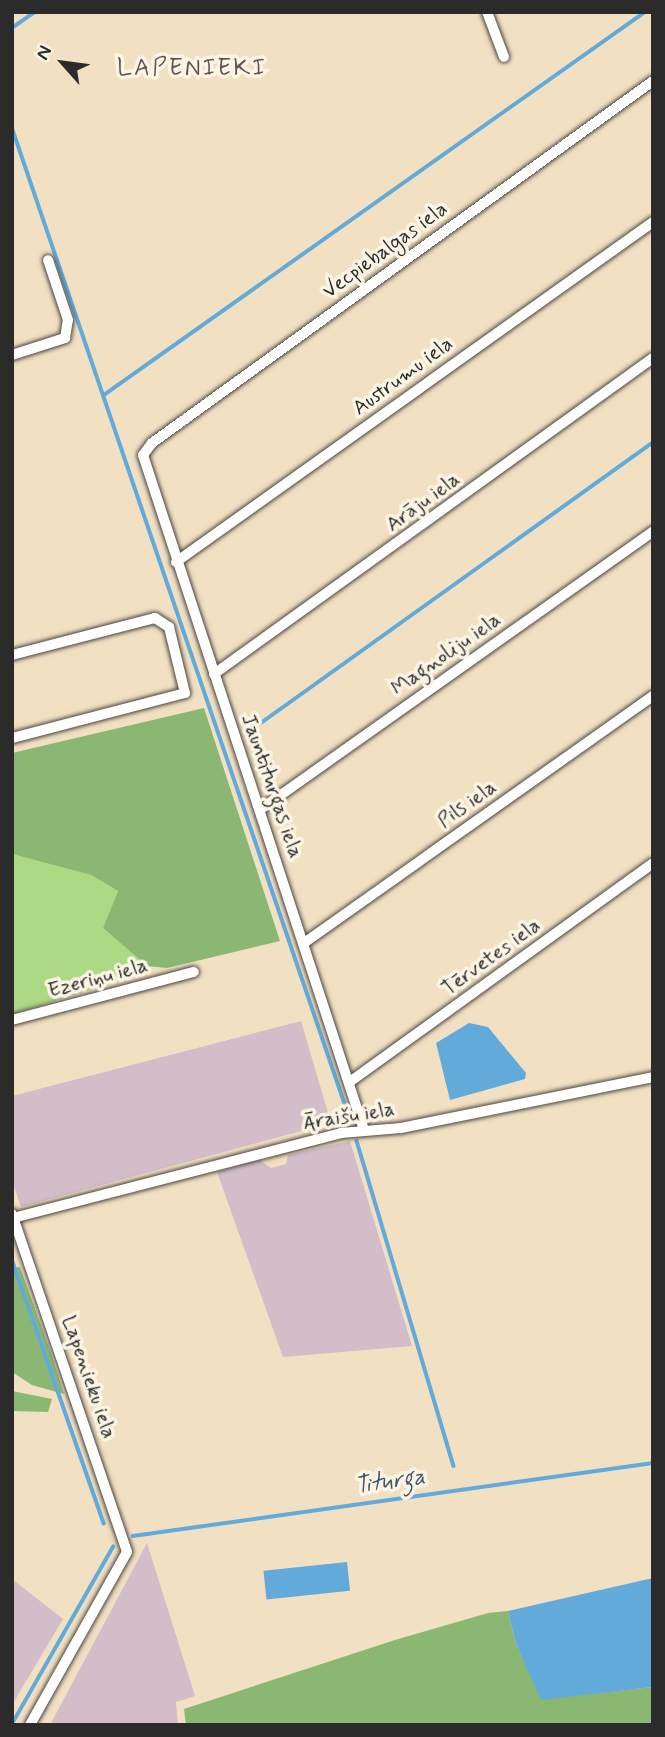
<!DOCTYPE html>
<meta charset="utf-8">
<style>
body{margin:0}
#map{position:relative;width:665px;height:1737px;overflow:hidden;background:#f2e0c2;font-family:Mynerve,sans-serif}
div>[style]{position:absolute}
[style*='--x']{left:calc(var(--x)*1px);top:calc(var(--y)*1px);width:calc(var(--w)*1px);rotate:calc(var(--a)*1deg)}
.industrial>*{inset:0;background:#d2bdc8}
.green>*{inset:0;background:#add884}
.forest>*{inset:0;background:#8ab872}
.water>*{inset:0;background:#62aad9;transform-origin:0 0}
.stream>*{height:3.5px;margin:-1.75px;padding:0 1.75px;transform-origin:1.75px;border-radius:1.75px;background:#62aad9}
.roads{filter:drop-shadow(0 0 2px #494642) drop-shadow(0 0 2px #494642)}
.minor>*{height:10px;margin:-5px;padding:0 5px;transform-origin:5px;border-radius:5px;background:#fff}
span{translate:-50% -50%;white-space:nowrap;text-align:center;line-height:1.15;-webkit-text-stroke:7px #fcf5e5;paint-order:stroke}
.street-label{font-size:21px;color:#2b2b2b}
.water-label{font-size:23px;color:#3e5768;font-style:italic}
.quarter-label{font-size:24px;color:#645251;letter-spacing:2px}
.frame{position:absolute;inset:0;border:14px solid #2b2b2b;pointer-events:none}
.north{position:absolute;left:28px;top:28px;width:70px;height:70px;-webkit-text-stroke:5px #fcf5e5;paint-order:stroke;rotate:298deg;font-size:19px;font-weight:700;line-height:28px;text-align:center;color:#2b2b2b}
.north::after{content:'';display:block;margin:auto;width:24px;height:32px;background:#2b2b2b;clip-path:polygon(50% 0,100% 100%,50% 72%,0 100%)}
</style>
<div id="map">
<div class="industrial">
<div style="clip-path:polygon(301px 1021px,331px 1123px,21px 1207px,12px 1181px,12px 1096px)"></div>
<div style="clip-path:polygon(350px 1141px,412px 1346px,283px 1357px,217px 1172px,260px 1160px,271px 1168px,286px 1164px,288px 1155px)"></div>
<div style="clip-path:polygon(147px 1543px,195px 1696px,176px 1702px,178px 1725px,50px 1725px)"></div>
<div style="clip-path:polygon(12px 1579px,63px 1619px,12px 1705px)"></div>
</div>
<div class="green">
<div style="clip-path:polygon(12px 854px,91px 875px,118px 891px,103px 928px,147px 966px,120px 973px,110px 984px,12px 1014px)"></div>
</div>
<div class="forest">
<div style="clip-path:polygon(204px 708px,280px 941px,167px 968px,147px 966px,103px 928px,118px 891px,91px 875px,12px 854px,12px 753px)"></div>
<div style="clip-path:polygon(20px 1267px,51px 1353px,64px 1394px,32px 1385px,12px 1372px,12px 1268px)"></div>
<div style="clip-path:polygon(12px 1391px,52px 1399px,48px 1412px,12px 1411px)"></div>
<div style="clip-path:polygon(508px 1611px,516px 1644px,542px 1699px,653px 1687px,653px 1725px,186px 1725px,184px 1709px,395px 1640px,488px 1613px)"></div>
</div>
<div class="water">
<div style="clip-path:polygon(469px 1023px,488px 1027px,526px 1073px,525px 1079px,450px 1100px,436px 1043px)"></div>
<div style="left:347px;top:1562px;width:29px;height:84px;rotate:84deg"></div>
<div style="clip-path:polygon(653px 1578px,653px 1687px,541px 1700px,516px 1644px,508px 1611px)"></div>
</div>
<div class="stream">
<div style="--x:12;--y:28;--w:28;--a:-35"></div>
<div style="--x:12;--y:127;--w:1048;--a:71.18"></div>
<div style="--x:104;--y:395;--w:663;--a:-35.3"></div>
<div style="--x:247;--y:733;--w:500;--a:-35.6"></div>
<div style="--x:357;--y:1141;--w:339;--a:73.4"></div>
<div style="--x:12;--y:1259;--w:280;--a:70.8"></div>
<div style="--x:133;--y:1536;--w:525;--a:-7.99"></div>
<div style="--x:12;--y:1724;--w:204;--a:-60.3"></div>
</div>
<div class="roads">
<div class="minor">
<div style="--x:487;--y:12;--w:48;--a:69.3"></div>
<div style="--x:12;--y:355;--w:56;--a:-17.8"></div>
<div style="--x:65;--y:338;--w:18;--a:-81"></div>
<div style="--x:68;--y:320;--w:63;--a:-108.4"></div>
<div style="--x:176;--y:562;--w:586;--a:-35.48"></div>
<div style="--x:12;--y:655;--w:148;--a:-14.5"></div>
<div style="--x:155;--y:618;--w:17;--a:33"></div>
<div style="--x:169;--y:627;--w:68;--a:76.4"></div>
<div style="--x:185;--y:693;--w:179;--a:165.4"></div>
<div style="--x:214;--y:674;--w:541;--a:-35.75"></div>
<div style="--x:261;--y:809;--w:481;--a:-35.3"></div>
<div style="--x:304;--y:943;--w:428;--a:-35.3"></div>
<div style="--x:12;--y:1020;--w:188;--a:-14.8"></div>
<div style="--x:351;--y:1081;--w:372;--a:-35.8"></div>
<div style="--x:364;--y:1130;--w:710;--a:-108.13"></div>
<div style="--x:143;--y:455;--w:15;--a:-53"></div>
<div style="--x:152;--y:443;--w:618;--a:-35.85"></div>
<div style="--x:12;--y:1214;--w:357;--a:71.2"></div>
<div style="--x:127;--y:1552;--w:198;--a:119.3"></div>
<div style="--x:13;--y:1218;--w:339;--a:-14.5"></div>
<div style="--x:341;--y:1133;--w:60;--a:-4.8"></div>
<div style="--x:401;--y:1128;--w:257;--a:-11.4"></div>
</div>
</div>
<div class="street-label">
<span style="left:385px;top:250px;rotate:-36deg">Vecpiebalgas iela</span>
<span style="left:403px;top:376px;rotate:-36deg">Austrumu iela</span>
<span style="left:423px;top:502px;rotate:-36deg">Arāju iela</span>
<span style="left:446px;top:654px;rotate:-35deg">Magnoliju iela</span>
<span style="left:272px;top:786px;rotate:71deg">Jauntiturgas iela</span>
<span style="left:467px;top:804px;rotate:-35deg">Pils iela</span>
<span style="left:491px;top:957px;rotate:-36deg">Tērvetes iela</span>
<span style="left:98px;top:978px;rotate:-15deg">Ezeriņu iela</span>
<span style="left:349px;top:1116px;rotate:-9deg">Āraišu iela</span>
<span style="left:89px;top:1377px;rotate:71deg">Lapenieku iela</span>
</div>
<div class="water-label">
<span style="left:390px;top:1482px;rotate:-8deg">Titurga</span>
</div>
<div class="quarter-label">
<span style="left:192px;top:69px">LAPENIEKI</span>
</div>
<div class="frame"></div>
<div class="north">N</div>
</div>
